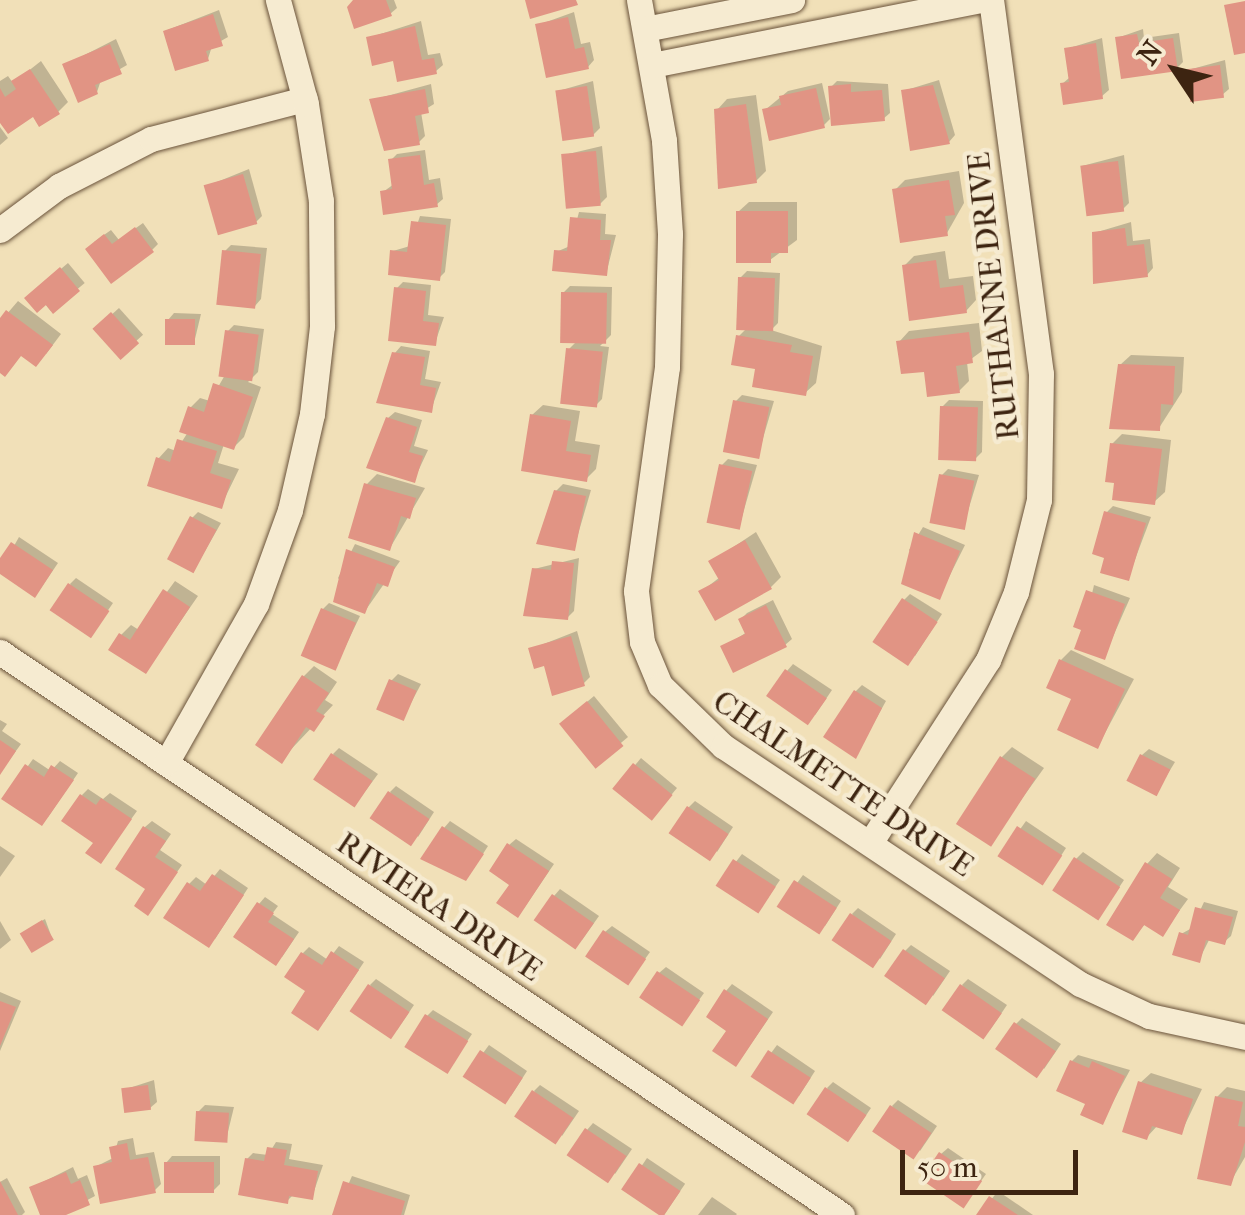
<!DOCTYPE html>
<style>
body{margin:0}
#map{position:relative;width:1245px;height:1215px;overflow:hidden;background:#f1e0b8;font-family:"IM FELL French Canon",serif}
div>[style]{position:absolute}
[style*='--x']{left:calc(var(--x)*1px);top:calc(var(--y)*1px);width:calc(var(--w)*1px);rotate:calc(var(--a)*1deg)}
.shadow>*{inset:0;background:#0003;transform-origin:0 0}
.building>*{inset:0;background:#e19484;transform-origin:0 0}
.roads{filter:drop-shadow(0 0 2px #6a533b) drop-shadow(0 0 2px #6a533b)}
.minor>*{height:25px;margin:-12.5px;padding:0 12.5px;transform-origin:12.5px;border-radius:12.5px;background:#f6ebd1}
span{translate:-50% -50%;white-space:nowrap;text-align:center;line-height:1.15;-webkit-text-stroke:9px #f6ebd1;paint-order:stroke}
.street-label{font-size:32px;color:#3d2411}
.north{position:absolute;left:1125px;top:20px;width:100px;height:100px;-webkit-text-stroke:8px #f6ebd1;paint-order:stroke;rotate:305deg;font-size:28px;font-weight:700;line-height:40px;text-align:center;color:#3d2411}
.north::after{content:'';display:block;margin:auto;width:35px;height:45px;background:#3d2411;clip-path:polygon(50% 0,100% 100%,50% 72%,0 100%)}
.scale{position:absolute;left:900px;top:1150px;width:178px;height:45px;box-sizing:border-box;border:5px solid #3d2411;border-top:0;padding-left:12px;font-size:30px;line-height:35px;white-space:nowrap;color:#3d2411;-webkit-text-stroke:8px #f6ebd1;paint-order:stroke}
</style>
<div id="map">
<div class="shadow">
<div style="clip-path:polygon(356px 0,394px 0,397px 8px,390px 14px)"></div>
<div style="clip-path:polygon(219px 10px,228px 37px,212px 46px,208px 59px,165px 31px)"></div>
<div style="clip-path:polygon(574px 12px,581px 44px,590px 42px,594px 60px,588px 67px,538px 25px)"></div>
<div style="clip-path:polygon(421px 21px,428px 55px,440px 53px,443px 65px,436px 71px,394px 58px,368px 38px)"></div>
<div style="clip-path:polygon(1143px 29px,1144px 38px,1179px 33px,1183px 62px,1176px 69px,1117px 38px)"></div>
<div style="clip-path:polygon(1102px 38px,1109px 90px,1102px 96px,1062px 84px,1069px 78px,1066px 49px)"></div>
<div style="clip-path:polygon(116px 39px,127px 65px,101px 80px,97px 92px,65px 65px)"></div>
<div style="clip-path:polygon(1225px 60px,1229px 89px,1222px 95px,1188px 70px)"></div>
<div style="clip-path:polygon(41px 61px,68px 102px,58px 112px,0 118px,0 81px,8px 76px,13px 83px)"></div>
<div style="clip-path:polygon(939px 80px,955px 135px,949px 142px,903px 91px)"></div>
<div style="clip-path:polygon(593px 81px,600px 128px,593px 135px,558px 91px)"></div>
<div style="clip-path:polygon(837px 81px,888px 84px,890px 113px,883px 119px,831px 87px)"></div>
<div style="clip-path:polygon(822px 83px,830px 119px,823px 126px,765px 110px,788px 91px)"></div>
<div style="clip-path:polygon(431px 84px,434px 104px,421px 112px,425px 136px,418px 143px,372px 100px)"></div>
<div style="clip-path:polygon(756px 95px,766px 171px,756px 181px,717px 110px,727px 99px)"></div>
<div style="clip-path:polygon(0 127px,8px 138px,0 145px)"></div>
<div style="clip-path:polygon(602px 146px,607px 197px,600px 204px,564px 155px)"></div>
<div style="clip-path:polygon(425px 150px,429px 180px,440px 178px,443px 199px,436px 205px,383px 192px,394px 184px,391px 160px,397px 154px)"></div>
<div style="clip-path:polygon(1124px 155px,1129px 203px,1123px 209px,1082px 166px)"></div>
<div style="clip-path:polygon(249px 169px,262px 216px,256px 222px,207px 186px)"></div>
<div style="clip-path:polygon(959px 171px,964px 203px,947px 233px,895px 190px,905px 180px)"></div>
<div style="clip-path:polygon(749px 202px,797px 202px,797px 240px,770px 260px,738px 212px)"></div>
<div style="clip-path:polygon(579px 212px,606px 214px,605px 234px,616px 235px,606px 274px,556px 252px,570px 246px)"></div>
<div style="clip-path:polygon(420px 216px,451px 219px,445px 272px,439px 278px,393px 251px,410px 246px)"></div>
<div style="clip-path:polygon(1131px 222px,1133px 241px,1150px 239px,1153px 268px,1147px 275px,1094px 233px)"></div>
<div style="clip-path:polygon(143px 223px,158px 244px,152px 250px,94px 242px,111px 230px,119px 240px)"></div>
<div style="clip-path:polygon(231px 245px,267px 248px,261px 299px,255px 306px,225px 251px)"></div>
<div style="clip-path:polygon(945px 251px,949px 279px,973px 276px,976px 300px,966px 311px,904px 266px,914px 256px)"></div>
<div style="left:68px;top:263px;width:26px;height:44px;rotate:50deg"></div>
<div style="clip-path:polygon(747px 271px,780px 273px,778px 323px,771px 330px,822px 346px,816px 383px,805px 393px,758px 367px,739px 336px,747px 328px,740px 278px)"></div>
<div style="clip-path:polygon(403px 282px,431px 285px,428px 315px,444px 317px,435px 343px,397px 288px)"></div>
<div style="clip-path:polygon(570px 286px,612px 287px,611px 335px,600px 346px,609px 347px,602px 399px,596px 405px,569px 349px,577px 341px,563px 293px)"></div>
<div style="clip-path:polygon(18px 301px,61px 334px,46px 354px,22px 354px,0 369px,0 322px)"></div>
<div style="left:119px;top:308px;width:36px;height:31px;rotate:48deg"></div>
<div style="clip-path:polygon(174px 313px,201px 314px,194px 343px,168px 320px)"></div>
<div style="clip-path:polygon(979px 323px,982px 351px,967px 362px,969px 381px,959px 391px,899px 342px,909px 331px)"></div>
<div style="clip-path:polygon(234px 325px,264px 329px,258px 372px,248px 382px,261px 387px,244px 437px,234px 447px,224px 444px,218px 463px,239px 469px,221px 506px,158px 459px,168px 448px,176px 451px,188px 432px,190px 408px,200px 398px,210px 401px,225px 375px,228px 331px)"></div>
<div style="clip-path:polygon(401px 346px,430px 351px,425px 379px,441px 382px,431px 410px,395px 353px)"></div>
<div style="clip-path:polygon(1131px 355px,1184px 357px,1182px 392px,1159px 428px,1112px 427px,1120px 365px)"></div>
<div style="clip-path:polygon(742px 395px,774px 401px,758px 455px,735px 402px)"></div>
<div style="clip-path:polygon(949px 400px,983px 401px,982px 452px,976px 458px,942px 407px)"></div>
<div style="clip-path:polygon(543px 405px,580px 411px,575px 441px,600px 445px,596px 469px,586px 479px,532px 415px)"></div>
<div style="clip-path:polygon(395px 412px,422px 420px,414px 446px,428px 450px,414px 480px,388px 418px)"></div>
<div style="clip-path:polygon(1122px 434px,1171px 440px,1165px 492px,1154px 502px,1112px 444px)"></div>
<div style="clip-path:polygon(728px 459px,757px 465px,739px 527px,721px 466px)"></div>
<div style="clip-path:polygon(948px 469px,979px 475px,963px 527px,942px 475px)"></div>
<div style="clip-path:polygon(377px 474px,425px 488px,390px 548px,367px 484px)"></div>
<div style="clip-path:polygon(563px 484px,591px 490px,574px 548px,556px 491px)"></div>
<div style="clip-path:polygon(1113px 506px,1151px 517px,1128px 578px,1107px 556px,1107px 512px)"></div>
<div style="clip-path:polygon(198px 512px,221px 523px,194px 570px,192px 518px)"></div>
<div style="clip-path:polygon(923px 527px,965px 545px,939px 597px,909px 550px)"></div>
<div style="clip-path:polygon(756px 532px,781px 577px,771px 587px,701px 592px,720px 577px,711px 562px)"></div>
<div style="clip-path:polygon(19px 537px,58px 563px,41px 588px,0 571px)"></div>
<div style="clip-path:polygon(355px 544px,400px 561px,365px 611px,338px 578px)"></div>
<div style="clip-path:polygon(579px 558px,574px 611px,567px 618px,534px 569px)"></div>
<div style="clip-path:polygon(76px 578px,113px 603px,93px 632px,70px 584px)"></div>
<div style="clip-path:polygon(175px 581px,198px 596px,146px 671px,121px 635px,131px 625px,139px 630px)"></div>
<div style="clip-path:polygon(1094px 585px,1130px 598px,1104px 657px,1084px 628px)"></div>
<div style="clip-path:polygon(910px 594px,942px 614px,915px 656px,904px 600px)"></div>
<div style="clip-path:polygon(773px 600px,792px 639px,785px 645px,724px 647px,747px 632px,741px 619px,747px 613px)"></div>
<div style="clip-path:polygon(329px 603px,360px 616px,335px 668px,323px 609px)"></div>
<div style="clip-path:polygon(577px 631px,590px 677px,583px 684px,531px 649px)"></div>
<div style="clip-path:polygon(1071px 650px,1134px 679px,1098px 746px,1061px 660px)"></div>
<div style="clip-path:polygon(793px 664px,832px 690px,815px 715px,787px 671px)"></div>
<div style="clip-path:polygon(314px 666px,337px 682px,325px 700px,333px 705px,281px 760px,304px 676px)"></div>
<div style="clip-path:polygon(398px 674px,421px 684px,403px 718px,391px 681px)"></div>
<div style="clip-path:polygon(862px 685px,886px 701px,856px 755px,856px 691px)"></div>
<div style="clip-path:polygon(594px 696px,628px 737px,596px 764px,569px 717px)"></div>
<div style="clip-path:polygon(0 720px,7px 724px,2px 731px,21px 744px,0 773px)"></div>
<div style="clip-path:polygon(1012px 747px,1044px 768px,990px 843px,1002px 757px)"></div>
<div style="clip-path:polygon(339px 748px,378px 774px,355px 805px,333px 754px)"></div>
<div style="clip-path:polygon(1149px 749px,1175px 762px,1156px 793px,1142px 755px)"></div>
<div style="clip-path:polygon(641px 758px,677px 788px,658px 811px,616px 788px)"></div>
<div style="clip-path:polygon(33px 759px,51px 771px,60px 761px,78px 773px,48px 817px,5px 798px)"></div>
<div style="clip-path:polygon(396px 786px,434px 812px,418px 837px,390px 792px)"></div>
<div style="clip-path:polygon(88px 789px,103px 799px,110px 793px,137px 811px,101px 861px,82px 795px)"></div>
<div style="clip-path:polygon(695px 801px,733px 827px,717px 852px,688px 808px)"></div>
<div style="clip-path:polygon(152px 821px,171px 834px,160px 850px,182px 865px,148px 913px,145px 827px)"></div>
<div style="clip-path:polygon(450px 821px,488px 846px,472px 871px,444px 828px)"></div>
<div style="clip-path:polygon(1026px 821px,1066px 848px,1048px 876px,1001px 856px)"></div>
<div style="clip-path:polygon(516px 839px,554px 864px,524px 908px,512px 884px,509px 845px)"></div>
<div style="clip-path:polygon(0 846px,15px 856px,0 877px)"></div>
<div style="clip-path:polygon(1083px 852px,1124px 880px,1104px 910px,1076px 859px)"></div>
<div style="clip-path:polygon(1157px 853px,1180px 868px,1168px 887px,1188px 899px,1163px 933px,1146px 923px,1133px 938px,1147px 864px)"></div>
<div style="clip-path:polygon(742px 854px,780px 880px,763px 905px,718px 885px)"></div>
<div style="clip-path:polygon(220px 869px,248px 888px,215px 939px,189px 884px,196px 877px,207px 885px)"></div>
<div style="clip-path:polygon(803px 875px,841px 901px,825px 926px,780px 906px)"></div>
<div style="clip-path:polygon(560px 889px,599px 916px,582px 940px,554px 896px)"></div>
<div style="clip-path:polygon(265px 897px,278px 906px,272px 914px,299px 932px,282px 957px,259px 904px)"></div>
<div style="clip-path:polygon(1204px 902px,1238px 911px,1231px 936px,1224px 942px,1210px 938px,1199px 960px,1181px 934px,1192px 928px)"></div>
<div style="clip-path:polygon(858px 908px,896px 934px,880px 959px,852px 914px)"></div>
<div style="clip-path:polygon(45px 919px,52px 938px,25px 931px)"></div>
<div style="clip-path:polygon(0 921px,11px 940px,0 949px)"></div>
<div style="clip-path:polygon(612px 926px,650px 952px,633px 976px,605px 932px)"></div>
<div style="clip-path:polygon(911px 945px,950px 971px,933px 996px,905px 951px)"></div>
<div style="clip-path:polygon(339px 946px,364px 962px,324px 1022px,309px 991px,303px 953px,309px 947px,328px 960px)"></div>
<div style="clip-path:polygon(666px 967px,704px 993px,687px 1017px,659px 973px)"></div>
<div style="clip-path:polygon(376px 979px,414px 1005px,397px 1030px,370px 985px)"></div>
<div style="clip-path:polygon(968px 979px,1007px 1005px,990px 1030px,962px 985px)"></div>
<div style="clip-path:polygon(732px 984px,773px 1012px,742px 1057px,730px 1030px,726px 991px)"></div>
<div style="clip-path:polygon(0 992px,21px 1001px,0 1051px)"></div>
<div style="clip-path:polygon(433px 1010px,472px 1034px,447px 1071px,427px 1016px)"></div>
<div style="clip-path:polygon(1022px 1018px,1061px 1044px,1044px 1069px,1016px 1024px)"></div>
<div style="clip-path:polygon(489px 1045px,527px 1071px,511px 1096px,466px 1076px)"></div>
<div style="clip-path:polygon(777px 1045px,815px 1071px,799px 1096px,754px 1076px)"></div>
<div style="clip-path:polygon(1078px 1055px,1130px 1070px,1102px 1122px,1072px 1061px)"></div>
<div style="clip-path:polygon(1151px 1073px,1202px 1089px,1181px 1133px,1158px 1125px,1147px 1137px,1140px 1083px)"></div>
<div style="clip-path:polygon(154px 1080px,157px 1102px,150px 1108px,123px 1090px)"></div>
<div style="clip-path:polygon(833px 1082px,871px 1108px,854px 1133px,827px 1088px)"></div>
<div style="clip-path:polygon(540px 1085px,579px 1111px,562px 1136px,534px 1091px)"></div>
<div style="clip-path:polygon(1227px 1087px,1245px 1091px,1245px 1157px,1230px 1183px,1217px 1097px)"></div>
<div style="clip-path:polygon(898px 1100px,937px 1126px,920px 1151px,892px 1106px)"></div>
<div style="clip-path:polygon(205px 1105px,234px 1107px,226px 1140px,198px 1112px)"></div>
<div style="clip-path:polygon(593px 1123px,632px 1149px,615px 1174px,587px 1130px)"></div>
<div style="clip-path:polygon(133px 1138px,136px 1155px,154px 1152px,161px 1184px,154px 1191px,95px 1167px,113px 1158px,118px 1141px)"></div>
<div style="clip-path:polygon(276px 1142px,292px 1144px,289px 1159px,323px 1165px,312px 1197px,294px 1194px,287px 1201px,247px 1159px,253px 1153px,268px 1155px)"></div>
<div style="clip-path:polygon(948px 1148px,986px 1174px,969px 1198px,941px 1154px)"></div>
<div style="clip-path:polygon(172px 1156px,220px 1156px,220px 1184px,213px 1191px,166px 1163px)"></div>
<div style="left:647px;top:1158px;width:46px;height:39px;rotate:34deg"></div>
<div style="clip-path:polygon(73px 1167px,78px 1179px,87px 1175px,95px 1196px,59px 1215px,43px 1215px,31px 1188px)"></div>
<div style="clip-path:polygon(352px 1176px,410px 1195px,404px 1215px,335px 1215px)"></div>
<div style="clip-path:polygon(7px 1178px,25px 1212px,22px 1215px,0 1215px,0 1182px)"></div>
<div style="clip-path:polygon(998px 1191px,1033px 1215px,979px 1215px)"></div>
<div style="clip-path:polygon(712px 1197px,737px 1214px,736px 1215px,698px 1215px)"></div>
</div>
<div class="building">
<div style="clip-path:polygon(353px 0,386px 0,392px 16px,354px 29px,347px 7px)"></div>
<div style="clip-path:polygon(525px 0,576px 0,578px 5px,530px 19px)"></div>
<div style="clip-path:polygon(1245px 1px,1245px 53px,1234px 55px,1224px 5px)"></div>
<div style="clip-path:polygon(213px 14px,223px 46px,206px 51px,209px 61px,175px 71px,163px 31px)"></div>
<div style="clip-path:polygon(568px 17px,575px 49px,584px 47px,589px 69px,546px 78px,535px 24px)"></div>
<div style="clip-path:polygon(415px 26px,422px 60px,434px 58px,437px 74px,397px 82px,393px 61px,372px 66px,366px 37px)"></div>
<div style="clip-path:polygon(1137px 34px,1139px 43px,1173px 38px,1178px 71px,1121px 79px,1115px 37px)"></div>
<div style="clip-path:polygon(1096px 43px,1103px 99px,1063px 105px,1060px 83px,1069px 82px,1064px 48px)"></div>
<div style="clip-path:polygon(110px 44px,122px 74px,95px 85px,98px 94px,78px 103px,62px 64px)"></div>
<div style="left:1220px;top:65px;width:33px;height:34px;rotate:83deg"></div>
<div style="clip-path:polygon(30px 69px,60px 114px,39px 127px,33px 117px,8px 134px,0 123px,0 88px,5px 97px,16px 89px,11px 81px)"></div>
<div style="clip-path:polygon(851px 84px,851px 92px,882px 90px,885px 121px,831px 126px,828px 86px)"></div>
<div style="clip-path:polygon(933px 85px,950px 144px,910px 151px,901px 90px)"></div>
<div style="left:587px;top:86px;width:51px;height:32px;rotate:82deg"></div>
<div style="clip-path:polygon(816px 88px,825px 128px,769px 141px,762px 109px,781px 105px,779px 96px)"></div>
<div style="clip-path:polygon(425px 89px,429px 113px,415px 116px,420px 145px,384px 151px,369px 99px)"></div>
<div style="clip-path:polygon(746px 104px,757px 183px,718px 189px,714px 109px)"></div>
<div style="left:596px;top:151px;width:55px;height:35px;rotate:85deg"></div>
<div style="clip-path:polygon(420px 155px,424px 185px,434px 183px,438px 207px,383px 215px,380px 191px,392px 189px,388px 159px)"></div>
<div style="left:1118px;top:161px;width:51px;height:38px;rotate:83deg"></div>
<div style="left:243px;top:174px;width:52px;height:41px;rotate:74deg"></div>
<div style="clip-path:polygon(949px 180px,955px 215px,945px 216px,948px 236px,900px 243px,892px 189px)"></div>
<div style="clip-path:polygon(736px 211px,788px 211px,788px 253px,771px 253px,771px 263px,736px 263px)"></div>
<div style="clip-path:polygon(570px 217px,601px 220px,600px 240px,611px 240px,607px 276px,552px 271px,554px 250px,567px 251px)"></div>
<div style="clip-path:polygon(411px 221px,446px 225px,440px 281px,388px 275px,390px 250px,407px 252px)"></div>
<div style="clip-path:polygon(135px 227px,154px 252px,111px 284px,85px 249px,104px 234px,112px 244px)"></div>
<div style="clip-path:polygon(1125px 228px,1127px 246px,1144px 244px,1148px 277px,1093px 284px,1092px 232px)"></div>
<div style="left:222px;top:250px;width:39px;height:55px;rotate:6deg"></div>
<div style="clip-path:polygon(936px 260px,940px 288px,963px 285px,967px 313px,909px 321px,902px 265px)"></div>
<div style="clip-path:polygon(60px 267px,80px 291px,53px 314px,46px 305px,37px 313px,24px 298px)"></div>
<div style="left:738px;top:277px;width:37px;height:53px;rotate:2deg"></div>
<div style="clip-path:polygon(394px 287px,426px 291px,423px 321px,439px 323px,436px 346px,388px 341px)"></div>
<div style="left:561px;top:292px;width:46px;height:51px;rotate:1deg"></div>
<div style="clip-path:polygon(6px 310px,53px 345px,36px 367px,21px 356px,5px 377px,0 373px,0 318px)"></div>
<div style="left:111px;top:312px;width:42px;height:25px;rotate:48deg"></div>
<div style="left:165px;top:319px;width:30px;height:26px"></div>
<div style="left:225px;top:330px;width:34px;height:47px;rotate:8deg"></div>
<div style="clip-path:polygon(969px 332px,973px 363px,956px 366px,960px 393px,927px 397px,924px 372px,901px 374px,896px 341px)"></div>
<div style="clip-path:polygon(736px 335px,792px 345px,790px 352px,813px 356px,806px 396px,752px 387px,755px 369px,731px 365px)"></div>
<div style="left:566px;top:348px;width:37px;height:56px;rotate:6deg"></div>
<div style="clip-path:polygon(392px 352px,425px 357px,420px 385px,436px 388px,432px 413px,376px 403px)"></div>
<div style="clip-path:polygon(1118px 364px,1175px 366px,1173px 405px,1161px 404px,1160px 431px,1109px 429px)"></div>
<div style="clip-path:polygon(213px 383px,253px 397px,234px 450px,179px 432px,188px 406px,204px 412px)"></div>
<div style="left:733px;top:400px;width:37px;height:53px;rotate:11deg"></div>
<div style="left:940px;top:406px;width:38px;height:54px;rotate:2deg"></div>
<div style="clip-path:polygon(530px 414px,571px 421px,566px 451px,591px 455px,587px 482px,521px 471px)"></div>
<div style="clip-path:polygon(386px 417px,417px 427px,409px 452px,423px 456px,415px 483px,366px 468px)"></div>
<div style="clip-path:polygon(177px 439px,217px 451px,210px 473px,231px 480px,222px 509px,147px 486px,156px 457px,170px 462px)"></div>
<div style="clip-path:polygon(1110px 443px,1162px 449px,1155px 505px,1112px 500px,1114px 483px,1105px 482px)"></div>
<div style="left:719px;top:464px;width:34px;height:60px;rotate:12deg"></div>
<div style="left:939px;top:474px;width:36px;height:50px;rotate:11deg"></div>
<div style="clip-path:polygon(364px 483px,416px 498px,410px 519px,401px 516px,390px 551px,348px 538px)"></div>
<div style="clip-path:polygon(554px 490px,586px 496px,575px 551px,536px 544px)"></div>
<div style="clip-path:polygon(1104px 511px,1146px 523px,1129px 581px,1100px 573px,1104px 558px,1092px 554px)"></div>
<div style="left:190px;top:516px;width:30px;height:49px;rotate:28deg"></div>
<div style="clip-path:polygon(914px 532px,960px 551px,940px 600px,901px 584px)"></div>
<div style="clip-path:polygon(745px 540px,772px 589px,715px 621px,698px 591px,719px 580px,708px 561px)"></div>
<div style="clip-path:polygon(11px 542px,53px 570px,35px 598px,0 574px,0 558px)"></div>
<div style="clip-path:polygon(346px 549px,395px 567px,388px 587px,377px 583px,365px 614px,333px 602px)"></div>
<div style="clip-path:polygon(552px 561px,574px 563px,568px 620px,523px 616px,532px 568px,551px 570px)"></div>
<div style="left:68px;top:583px;width:50px;height:33px;rotate:34deg"></div>
<div style="clip-path:polygon(163px 589px,190px 607px,146px 674px,108px 650px,119px 633px,130px 640px)"></div>
<div style="clip-path:polygon(1086px 590px,1125px 604px,1105px 660px,1074px 649px,1081px 630px,1073px 627px)"></div>
<div style="left:902px;top:598px;width:43px;height:53px;rotate:34deg"></div>
<div style="clip-path:polygon(766px 605px,787px 647px,733px 673px,720px 646px,745px 634px,738px 619px)"></div>
<div style="left:321px;top:608px;width:38px;height:52px;rotate:23deg"></div>
<div style="clip-path:polygon(571px 636px,585px 686px,552px 696px,544px 666px,534px 669px,528px 648px)"></div>
<div style="clip-path:polygon(1059px 659px,1125px 689px,1098px 749px,1057px 730px,1071px 699px,1046px 688px)"></div>
<div style="left:785px;top:669px;width:51px;height:33px;rotate:35deg"></div>
<div style="clip-path:polygon(302px 675px,329px 693px,316px 711px,325px 716px,314px 732px,306px 727px,282px 764px,255px 745px)"></div>
<div style="left:389px;top:679px;width:30px;height:33px;rotate:23deg"></div>
<div style="clip-path:polygon(854px 690px,882px 708px,856px 759px,823px 737px)"></div>
<div style="left:587px;top:701px;width:58px;height:36px;rotate:51deg"></div>
<div style="clip-path:polygon(0 740px,16px 751px,0 775px)"></div>
<div style="left:331px;top:753px;width:50px;height:32px;rotate:34deg"></div>
<div style="left:1140px;top:754px;width:34px;height:30px;rotate:27deg"></div>
<div style="left:1000px;top:756px;width:42px;height:81px;rotate:33deg"></div>
<div style="left:633px;top:763px;width:51px;height:33px;rotate:39deg"></div>
<div style="clip-path:polygon(25px 764px,44px 777px,51px 765px,74px 780px,42px 826px,1px 799px)"></div>
<div style="left:388px;top:791px;width:50px;height:33px;rotate:34deg"></div>
<div style="clip-path:polygon(80px 794px,96px 805px,101px 798px,132px 819px,101px 864px,85px 853px,93px 843px,61px 821px)"></div>
<div style="left:687px;top:806px;width:50px;height:33px;rotate:34deg"></div>
<div style="clip-path:polygon(143px 826px,166px 841px,155px 857px,178px 872px,148px 916px,134px 906px,145px 889px,115px 869px)"></div>
<div style="clip-path:polygon(442px 826px,484px 854px,466px 881px,420px 859px)"></div>
<div style="left:1017px;top:826px;width:54px;height:36px;rotate:33deg"></div>
<div style="clip-path:polygon(507px 843px,549px 871px,518px 918px,496px 903px,509px 885px,489px 871px)"></div>
<div style="left:1074px;top:857px;width:55px;height:40px;rotate:33deg"></div>
<div style="left:733px;top:859px;width:51px;height:32px;rotate:33deg"></div>
<div style="clip-path:polygon(1145px 862px,1172px 879px,1160px 898px,1180px 910px,1163px 937px,1144px 925px,1133px 941px,1106px 925px)"></div>
<div style="clip-path:polygon(212px 874px,244px 895px,209px 948px,163px 918px,187px 882px,200px 891px)"></div>
<div style="left:794px;top:880px;width:51px;height:32px;rotate:33deg"></div>
<div style="left:552px;top:894px;width:51px;height:32px;rotate:35deg"></div>
<div style="clip-path:polygon(257px 902px,274px 913px,268px 922px,294px 939px,276px 966px,233px 937px)"></div>
<div style="clip-path:polygon(1195px 907px,1233px 917px,1225px 945px,1206px 940px,1200px 963px,1172px 955px,1179px 932px,1188px 935px)"></div>
<div style="left:850px;top:913px;width:50px;height:33px;rotate:34deg"></div>
<div style="left:42px;top:920px;width:23px;height:26px;rotate:59deg"></div>
<div style="left:603px;top:930px;width:52px;height:32px;rotate:34deg"></div>
<div style="left:903px;top:949px;width:51px;height:33px;rotate:35deg"></div>
<div style="clip-path:polygon(331px 951px,359px 970px,318px 1031px,291px 1013px,305px 991px,284px 977px,301px 952px,322px 965px)"></div>
<div style="left:657px;top:971px;width:52px;height:32px;rotate:34deg"></div>
<div style="left:368px;top:984px;width:50px;height:33px;rotate:34deg"></div>
<div style="left:960px;top:984px;width:51px;height:32px;rotate:35deg"></div>
<div style="clip-path:polygon(724px 989px,768px 1019px,736px 1067px,712px 1051px,726px 1031px,706px 1017px)"></div>
<div style="clip-path:polygon(0 1001px,16px 1007px,0 1046px)"></div>
<div style="left:425px;top:1014px;width:51px;height:39px;rotate:32deg"></div>
<div style="left:1014px;top:1022px;width:51px;height:33px;rotate:35deg"></div>
<div style="left:480px;top:1050px;width:51px;height:32px;rotate:33deg"></div>
<div style="left:768px;top:1050px;width:51px;height:32px;rotate:33deg"></div>
<div style="clip-path:polygon(1070px 1060px,1089px 1068px,1092px 1061px,1125px 1076px,1103px 1125px,1080px 1115px,1085px 1104px,1056px 1091px)"></div>
<div style="clip-path:polygon(1138px 1081px,1193px 1099px,1182px 1135px,1152px 1126px,1147px 1140px,1122px 1132px)"></div>
<div style="left:148px;top:1085px;width:25px;height:27px;rotate:83deg"></div>
<div style="left:825px;top:1087px;width:50px;height:33px;rotate:34deg"></div>
<div style="left:532px;top:1090px;width:50px;height:32px;rotate:34deg"></div>
<div style="clip-path:polygon(1215px 1096px,1243px 1102px,1238px 1126px,1245px 1127px,1245px 1142px,1231px 1186px,1197px 1179px)"></div>
<div style="left:890px;top:1105px;width:50px;height:32px;rotate:34deg"></div>
<div style="left:196px;top:1111px;width:33px;height:30px;rotate:3deg"></div>
<div style="left:585px;top:1128px;width:50px;height:33px;rotate:34deg"></div>
<div style="clip-path:polygon(127px 1143px,130px 1160px,148px 1157px,156px 1193px,100px 1204px,93px 1166px,112px 1162px,109px 1147px)"></div>
<div style="clip-path:polygon(267px 1147px,287px 1150px,284px 1165px,318px 1171px,313px 1200px,289px 1196px,288px 1204px,238px 1195px,245px 1158px,264px 1161px)"></div>
<div style="left:939px;top:1152px;width:52px;height:33px;rotate:34deg"></div>
<div style="left:164px;top:1162px;width:50px;height:31px"></div>
<div style="left:639px;top:1163px;width:50px;height:32px;rotate:34deg"></div>
<div style="clip-path:polygon(66px 1172px,71px 1184px,80px 1180px,90px 1205px,66px 1215px,40px 1215px,29px 1187px)"></div>
<div style="clip-path:polygon(0 1181px,18px 1215px,0 1215px)"></div>
<div style="clip-path:polygon(343px 1181px,405px 1201px,401px 1215px,332px 1215px)"></div>
<div style="clip-path:polygon(989px 1196px,1018px 1215px,976px 1215px)"></div>
</div>
<div class="roads">
<div class="minor">
<div style="--x:639;--y:0;--w:143;--a:79.9"></div>
<div style="--x:664;--y:141;--w:93;--a:86.3"></div>
<div style="--x:670;--y:234;--w:133;--a:91.3"></div>
<div style="--x:667;--y:367;--w:226;--a:97.9"></div>
<div style="--x:636;--y:591;--w:51;--a:83.3"></div>
<div style="--x:642;--y:642;--w:47;--a:67.3"></div>
<div style="--x:660;--y:685;--w:88;--a:44.1"></div>
<div style="--x:723;--y:746;--w:429;--a:33.7"></div>
<div style="--x:1080;--y:984;--w:76;--a:24.9"></div>
<div style="--x:1149;--y:1016;--w:98;--a:12.3"></div>
<div style="--x:645;--y:29;--w:150;--a:-11.2"></div>
<div style="--x:652;--y:65;--w:334;--a:-11.2"></div>
<div style="--x:0;--y:230;--w:74;--a:-36.7"></div>
<div style="--x:59;--y:186;--w:103;--a:-27.1"></div>
<div style="--x:151;--y:139;--w:159;--a:-14.6"></div>
<div style="--x:0;--y:652;--w:1013;--a:33.77"></div>
<div style="--x:166;--y:763;--w:183;--a:-60.5"></div>
<div style="--x:256;--y:604;--w:100;--a:-70.1"></div>
<div style="--x:290;--y:510;--w:98;--a:-77.1"></div>
<div style="--x:312;--y:414;--w:89;--a:-83.5"></div>
<div style="--x:322;--y:326;--w:125;--a:-90.5"></div>
<div style="--x:321;--y:201;--w:98;--a:-98.8"></div>
<div style="--x:306;--y:104;--w:108;--a:-105.1"></div>
<div style="--x:870;--y:843;--w:218;--a:-57.2"></div>
<div style="--x:988;--y:660;--w:74;--a:-67.6"></div>
<div style="--x:1016;--y:592;--w:95;--a:-76"></div>
<div style="--x:1039;--y:500;--w:126;--a:-89.1"></div>
<div style="--x:1041;--y:374;--w:377;--a:-97.6"></div>
</div>
</div>
<div class="street-label">
<span style="left:994px;top:296px;rotate:-96deg">RUTHANNE DRIVE</span>
<span style="left:843px;top:784px;rotate:34deg">CHALMETTE DRIVE</span>
<span style="left:439px;top:907px;rotate:34deg">RIVIERA DRIVE</span>
</div>
<div class="north">N</div>
<div class="scale">50 m</div>
</div>
